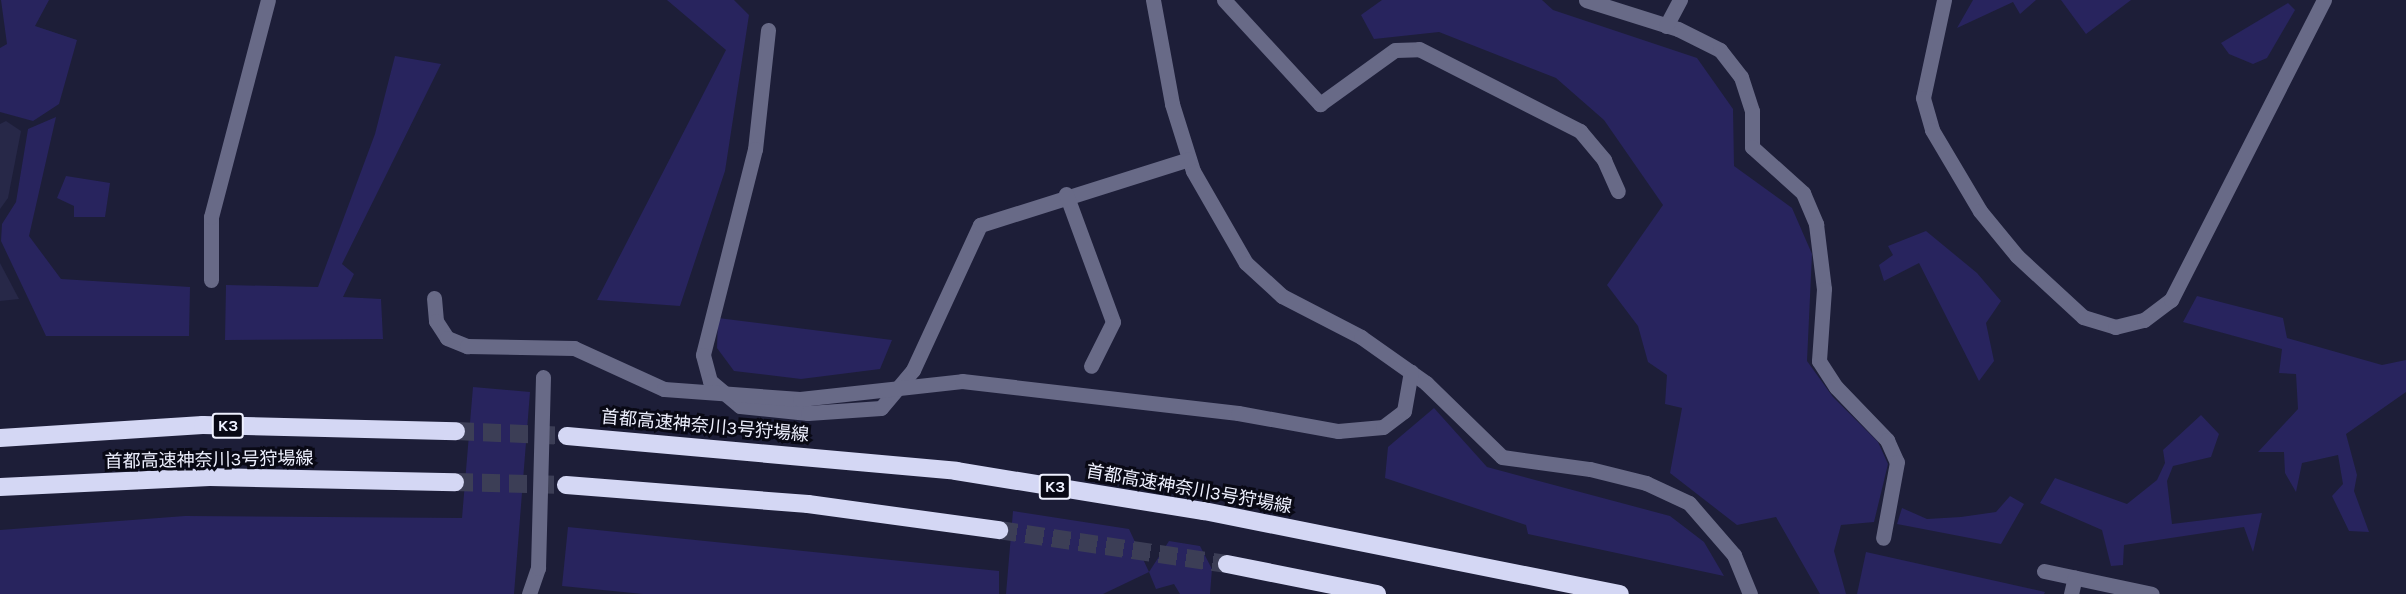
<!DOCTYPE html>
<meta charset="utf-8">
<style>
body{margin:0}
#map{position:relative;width:2406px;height:594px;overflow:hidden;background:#1d1e38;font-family:Karla,"Noto Sans JP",sans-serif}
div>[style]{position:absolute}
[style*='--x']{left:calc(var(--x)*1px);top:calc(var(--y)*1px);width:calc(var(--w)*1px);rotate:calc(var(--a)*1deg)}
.built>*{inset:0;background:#272848}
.green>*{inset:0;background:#28245e}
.highway-tunnel>*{height:18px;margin-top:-9px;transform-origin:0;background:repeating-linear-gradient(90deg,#3c3e56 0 18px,transparent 0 27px)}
.minor>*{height:15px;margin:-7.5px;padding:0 7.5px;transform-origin:7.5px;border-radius:7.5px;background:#686a87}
.highway>*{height:18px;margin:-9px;padding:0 9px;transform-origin:9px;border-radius:9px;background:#d4d7f4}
span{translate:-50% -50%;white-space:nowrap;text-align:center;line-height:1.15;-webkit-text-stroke:6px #090915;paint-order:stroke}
.shield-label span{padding:2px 4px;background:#090915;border:2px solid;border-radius:4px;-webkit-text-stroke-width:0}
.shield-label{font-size:16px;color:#eef0fe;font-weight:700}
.street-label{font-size:18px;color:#eef0fe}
</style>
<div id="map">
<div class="built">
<div style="clip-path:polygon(6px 121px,21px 131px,8px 198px,0 209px,0 124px)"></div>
<div style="clip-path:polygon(0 263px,19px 299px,0 301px)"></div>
</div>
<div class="green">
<div style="clip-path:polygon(1px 0,49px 0,35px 26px,77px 40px,59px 104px,33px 121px,0 112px,0 48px,7px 44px)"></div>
<div style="clip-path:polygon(667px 0,734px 0,749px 15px,725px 171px,680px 306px,597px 300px,726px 50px)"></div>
<div style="clip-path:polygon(1382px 0,1542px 0,1553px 10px,1697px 58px,1733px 109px,1734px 166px,1792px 208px,1812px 254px,1807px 361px,1833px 397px,1878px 442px,1888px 464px,1874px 522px,1841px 525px,1834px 551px,1846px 594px,1820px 594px,1776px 517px,1737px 525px,1670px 473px,1682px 408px,1665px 404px,1667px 375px,1648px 362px,1638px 326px,1607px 285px,1663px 205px,1604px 120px,1556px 78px,1439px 32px,1374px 39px,1361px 15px)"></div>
<div style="clip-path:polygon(1973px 0,2036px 0,2020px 14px,2013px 2px,1957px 28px)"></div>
<div style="clip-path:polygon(2061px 0,2131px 0,2086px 34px)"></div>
<div style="clip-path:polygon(2288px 3px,2295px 10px,2267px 58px,2253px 64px,2229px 54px,2221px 43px)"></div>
<div style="clip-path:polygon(395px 56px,441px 64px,342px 264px,354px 274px,343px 297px,381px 299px,383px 339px,225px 340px,226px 285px,318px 287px,375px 134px)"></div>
<div style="clip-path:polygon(56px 117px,29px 236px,61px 279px,190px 287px,189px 336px,46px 336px,1px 241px,2px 224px,16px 202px,28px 129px)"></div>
<div style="clip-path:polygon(66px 176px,110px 183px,105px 217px,74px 217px,74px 206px,57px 198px)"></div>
<div style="clip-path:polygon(1926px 231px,1977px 273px,2001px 301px,1986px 323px,1994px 361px,1979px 381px,1919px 263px,1884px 281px,1879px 265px,1893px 255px,1888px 246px)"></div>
<div style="clip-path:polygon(2197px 296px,2283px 318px,2287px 338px,2382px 365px,2406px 360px,2406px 392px,2346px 434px,2357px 475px,2354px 491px,2369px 532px,2349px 531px,2332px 496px,2343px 484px,2338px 455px,2302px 463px,2296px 492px,2285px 473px,2284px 452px,2258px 452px,2298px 409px,2296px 374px,2279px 373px,2282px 349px,2183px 322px)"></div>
<div style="clip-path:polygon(718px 318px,892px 340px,880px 369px,801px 379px,734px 371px,717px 348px)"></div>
<div style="clip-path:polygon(473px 387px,530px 392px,514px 594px,0 594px,0 530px,185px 516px,462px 518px)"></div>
<div style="clip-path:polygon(1434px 408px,1487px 467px,1670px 516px,1704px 542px,1724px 576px,1528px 534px,1526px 525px,1385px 478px,1388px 447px)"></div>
<div style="clip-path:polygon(2201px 415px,2219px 434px,2211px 457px,2173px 466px,2167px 481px,2172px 524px,2262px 513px,2253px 552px,2244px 527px,2124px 545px,2123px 565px,2111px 566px,2102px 530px,2040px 503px,2055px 478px,2127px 504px,2157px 480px,2165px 463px,2163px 450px)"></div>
<div style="clip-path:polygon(2010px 496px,2024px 504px,2001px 544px,1897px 524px,1902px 508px,1927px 519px,1961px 517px,1996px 512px)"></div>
<div style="clip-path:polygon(1013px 511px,1129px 529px,1149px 572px,1169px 541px,1200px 546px,1212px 569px,1210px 594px,1180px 594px,1174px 584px,1156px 589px,1149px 572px,1103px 594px,1006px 594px)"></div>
<div style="clip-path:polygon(568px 527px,999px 571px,999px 594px,643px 594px,562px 586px)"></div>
<div style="clip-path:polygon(1866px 552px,2045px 592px,2044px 594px,1857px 594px)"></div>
</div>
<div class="highway-tunnel">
<div style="--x:456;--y:431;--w:111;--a:2.6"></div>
<div style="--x:455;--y:482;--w:111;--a:1.5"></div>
<div style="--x:999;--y:530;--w:231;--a:8.5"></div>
</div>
<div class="minor">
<div style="--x:1153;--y:0;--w:106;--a:79.6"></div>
<div style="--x:1172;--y:104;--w:70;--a:72.6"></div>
<div style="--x:1193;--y:171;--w:106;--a:60.1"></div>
<div style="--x:1246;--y:263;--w:49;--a:42.5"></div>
<div style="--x:1282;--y:296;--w:89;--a:27.4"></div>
<div style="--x:1361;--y:337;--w:80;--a:35.3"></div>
<div style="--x:1426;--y:383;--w:106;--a:44.2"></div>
<div style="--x:1502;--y:457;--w:89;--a:7.8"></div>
<div style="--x:1590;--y:469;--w:58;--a:14"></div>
<div style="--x:1646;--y:483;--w:47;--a:24.9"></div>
<div style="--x:1689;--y:503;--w:69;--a:49.1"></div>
<div style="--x:1734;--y:555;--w:42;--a:67.7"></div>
<div style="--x:1224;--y:0;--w:142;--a:47.3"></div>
<div style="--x:1320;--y:104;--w:92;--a:-35.8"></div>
<div style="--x:1395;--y:50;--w:24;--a:-2"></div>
<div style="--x:1419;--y:49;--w:181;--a:27"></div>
<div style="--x:1580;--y:131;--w:38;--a:50"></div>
<div style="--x:1604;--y:160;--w:34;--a:66"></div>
<div style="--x:1586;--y:0;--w:96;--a:17.5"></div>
<div style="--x:1678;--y:29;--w:47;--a:26.6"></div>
<div style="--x:1720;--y:50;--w:34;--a:52"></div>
<div style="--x:1741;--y:77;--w:36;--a:72"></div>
<div style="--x:1752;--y:111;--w:36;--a:90"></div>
<div style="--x:1752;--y:147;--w:69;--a:42"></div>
<div style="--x:1803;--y:193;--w:34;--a:67"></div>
<div style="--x:1816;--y:224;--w:65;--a:83"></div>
<div style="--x:1824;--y:289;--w:72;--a:94"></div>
<div style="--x:1819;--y:361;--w:31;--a:57"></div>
<div style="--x:1836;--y:387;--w:74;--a:46.1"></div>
<div style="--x:1887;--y:440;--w:24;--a:66"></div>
<div style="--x:1897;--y:462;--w:77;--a:100.4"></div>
<div style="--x:1944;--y:0;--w:100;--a:102.1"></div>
<div style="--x:1923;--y:98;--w:33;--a:74"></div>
<div style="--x:1932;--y:130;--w:94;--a:59.3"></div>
<div style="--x:1980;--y:211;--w:58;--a:50.6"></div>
<div style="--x:2017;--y:256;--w:90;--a:42.7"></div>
<div style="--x:2083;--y:317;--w:34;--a:17"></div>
<div style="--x:2115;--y:327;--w:30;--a:-14"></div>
<div style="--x:2144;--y:320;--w:34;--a:-37"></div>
<div style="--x:2171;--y:300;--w:337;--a:-63"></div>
<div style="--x:1666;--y:26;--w:30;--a:-62"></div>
<div style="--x:768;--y:30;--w:120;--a:96.2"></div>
<div style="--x:755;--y:149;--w:212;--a:104.2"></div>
<div style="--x:703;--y:355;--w:27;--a:75"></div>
<div style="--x:710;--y:381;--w:39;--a:40"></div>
<div style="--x:740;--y:406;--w:68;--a:5.9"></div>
<div style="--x:808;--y:413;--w:73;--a:-3.9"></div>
<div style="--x:881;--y:408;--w:50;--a:-49.9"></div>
<div style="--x:913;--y:370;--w:160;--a:-65.2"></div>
<div style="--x:980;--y:225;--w:219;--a:-17.5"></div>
<div style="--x:1066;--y:194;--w:136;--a:69.8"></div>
<div style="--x:1113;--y:322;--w:49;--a:116.6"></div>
<div style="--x:211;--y:280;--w:63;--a:-90"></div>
<div style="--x:211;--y:217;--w:224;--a:-75.3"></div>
<div style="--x:434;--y:298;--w:23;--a:85"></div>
<div style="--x:436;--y:321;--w:20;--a:57"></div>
<div style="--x:447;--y:338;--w:22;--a:22"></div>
<div style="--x:467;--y:346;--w:107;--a:1.1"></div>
<div style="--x:574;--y:348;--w:99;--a:24.5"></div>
<div style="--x:664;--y:389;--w:136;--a:4.2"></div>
<div style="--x:800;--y:399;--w:163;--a:-6.3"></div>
<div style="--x:962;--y:381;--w:278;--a:6.6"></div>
<div style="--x:1238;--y:413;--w:102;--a:10.2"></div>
<div style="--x:1338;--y:431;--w:45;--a:-5.1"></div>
<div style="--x:1383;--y:427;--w:26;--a:-37"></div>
<div style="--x:1404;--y:411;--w:40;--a:-80"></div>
<div style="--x:2044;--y:571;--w:110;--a:12"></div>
<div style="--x:529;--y:594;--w:28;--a:-71"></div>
<div style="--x:538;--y:568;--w:191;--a:-88.5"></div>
<div style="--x:2071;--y:594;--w:17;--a:-77"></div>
</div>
<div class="highway">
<div style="--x:567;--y:436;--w:391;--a:5.1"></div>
<div style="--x:956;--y:471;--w:251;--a:9.2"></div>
<div style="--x:1204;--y:511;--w:424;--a:11.3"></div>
<div style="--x:0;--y:438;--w:203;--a:-3.7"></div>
<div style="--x:203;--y:425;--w:253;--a:1.4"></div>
<div style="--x:566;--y:485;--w:243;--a:4.5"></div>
<div style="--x:808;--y:504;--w:193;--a:7.8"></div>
<div style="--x:0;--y:487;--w:210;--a:-2.7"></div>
<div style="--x:210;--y:477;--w:245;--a:1.2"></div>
<div style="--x:1227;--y:564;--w:153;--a:11.3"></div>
</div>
<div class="shield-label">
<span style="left:228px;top:426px">K3</span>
<span style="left:1055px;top:487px">K3</span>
</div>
<div class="street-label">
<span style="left:705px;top:426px;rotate:5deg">首都高速神奈川3号狩場線</span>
<span style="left:209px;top:460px;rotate:-1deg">首都高速神奈川3号狩場線</span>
<span style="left:1189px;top:489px;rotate:10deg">首都高速神奈川3号狩場線</span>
</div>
</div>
